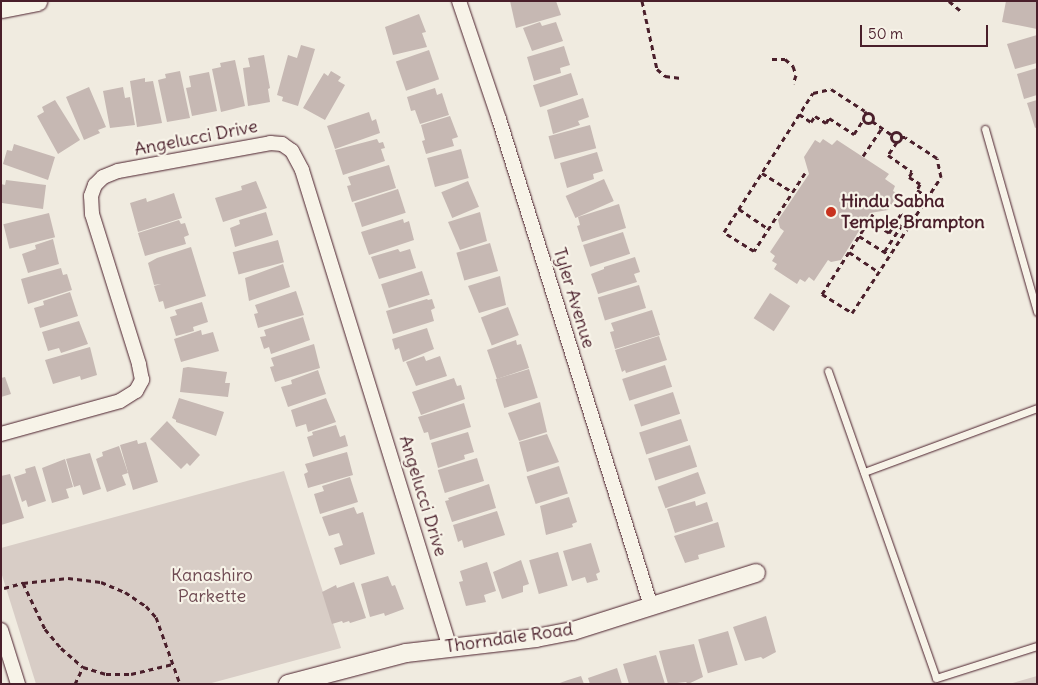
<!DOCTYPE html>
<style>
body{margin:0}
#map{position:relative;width:1038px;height:685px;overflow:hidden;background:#f0ebe0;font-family:Delius,sans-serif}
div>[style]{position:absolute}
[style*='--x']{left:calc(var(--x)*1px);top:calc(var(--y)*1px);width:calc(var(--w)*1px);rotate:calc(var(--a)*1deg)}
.green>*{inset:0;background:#d8cdc6}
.building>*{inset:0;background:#c6b8b3;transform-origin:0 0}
.path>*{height:3px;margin-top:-1.5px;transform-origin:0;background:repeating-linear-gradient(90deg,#4a1f2b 0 5px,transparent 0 9px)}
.path>.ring{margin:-1.5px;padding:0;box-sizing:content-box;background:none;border:3px solid #4a1f2b;border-radius:50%}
.roads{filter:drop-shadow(0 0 1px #4a1f2b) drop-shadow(0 0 1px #4a1f2b)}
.service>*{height:7px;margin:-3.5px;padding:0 3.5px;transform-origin:3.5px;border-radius:3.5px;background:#f7f3e8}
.minor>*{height:14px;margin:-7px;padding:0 7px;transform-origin:7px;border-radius:7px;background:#f7f3e8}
.tertiary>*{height:18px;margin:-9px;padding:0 9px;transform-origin:9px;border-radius:9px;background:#f7f3e8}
.secondary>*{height:19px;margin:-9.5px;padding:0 9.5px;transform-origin:9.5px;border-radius:9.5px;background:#f7f3e8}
.dots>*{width:14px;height:14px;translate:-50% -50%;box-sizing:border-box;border:2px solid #f7f3e8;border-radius:50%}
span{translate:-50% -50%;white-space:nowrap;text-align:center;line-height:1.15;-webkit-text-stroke:4.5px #f7f3e8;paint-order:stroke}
.street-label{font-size:18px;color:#4a1f2b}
.poi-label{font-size:18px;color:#4a1f2b;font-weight:700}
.left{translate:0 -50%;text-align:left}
.park-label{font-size:18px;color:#6e4a52}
.frame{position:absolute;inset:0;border:2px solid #4a1f2b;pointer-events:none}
.scale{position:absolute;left:860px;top:25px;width:128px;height:22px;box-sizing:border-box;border:2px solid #4a1f2b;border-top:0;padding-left:6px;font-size:15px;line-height:18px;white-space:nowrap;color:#4a1f2b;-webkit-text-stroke:4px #f7f3e8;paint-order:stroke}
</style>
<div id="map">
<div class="green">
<div style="clip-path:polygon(284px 471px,341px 648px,208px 684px,36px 684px,1px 572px,1px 548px)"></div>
<div style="clip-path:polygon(1037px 676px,1037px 684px,1009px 684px)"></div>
</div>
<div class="building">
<div style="clip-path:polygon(510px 1px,556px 1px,561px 15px,516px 28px)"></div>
<div style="clip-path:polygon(1006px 1px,1037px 2px,1037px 29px,1002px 22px)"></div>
<div style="clip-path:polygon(419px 14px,426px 32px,422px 33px,427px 47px,393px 55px,385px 27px)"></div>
<div style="clip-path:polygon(540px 22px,542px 26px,556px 22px,563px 41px,532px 51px,523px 28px)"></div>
<div style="clip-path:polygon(1037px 35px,1037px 63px,1015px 69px,1007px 44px)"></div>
<div style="clip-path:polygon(301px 45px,315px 49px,298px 106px,282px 101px,283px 97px,277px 95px,288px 55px,297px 58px)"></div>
<div style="clip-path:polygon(564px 46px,570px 65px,560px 68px,561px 73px,534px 81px,527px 57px)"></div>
<div style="left:429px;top:50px;width:31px;height:35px;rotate:71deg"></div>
<div style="clip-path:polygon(264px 55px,270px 88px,268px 89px,270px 102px,248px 106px,243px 68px,250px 67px,248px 58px)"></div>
<div style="clip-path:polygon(235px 60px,245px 106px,221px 112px,212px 69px,221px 67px,220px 63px)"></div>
<div style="clip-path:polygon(1037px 68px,1037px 95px,1024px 99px,1017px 74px)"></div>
<div style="clip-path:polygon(180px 71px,190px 118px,167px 122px,158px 80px,166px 78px,165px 74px)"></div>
<div style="clip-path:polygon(331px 71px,341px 77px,338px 81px,345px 85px,325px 120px,303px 108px,324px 73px,328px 76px)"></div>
<div style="clip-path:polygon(209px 72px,217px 111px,192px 116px,186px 88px,191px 87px,189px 76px)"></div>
<div style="left:571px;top:73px;width:23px;height:40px;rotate:72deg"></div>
<div style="clip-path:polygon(145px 78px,145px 82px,153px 81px,162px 123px,137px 127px,130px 81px)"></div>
<div style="clip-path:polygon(89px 87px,106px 127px,98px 130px,100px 133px,84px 140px,66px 97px)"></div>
<div style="clip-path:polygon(123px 87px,125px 98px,130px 97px,135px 125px,110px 128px,103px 91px)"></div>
<div style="clip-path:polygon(435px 88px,437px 95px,442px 93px,449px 115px,420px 124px,415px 110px,411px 111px,407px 97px)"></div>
<div style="clip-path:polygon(583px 98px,589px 117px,578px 121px,580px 125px,553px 134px,547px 110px)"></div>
<div style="clip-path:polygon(55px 100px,80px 140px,58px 154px,37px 116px,44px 112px,42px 107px)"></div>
<div style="clip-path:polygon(1037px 100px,1037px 127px,1035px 128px,1027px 103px)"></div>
<div style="clip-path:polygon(369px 112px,372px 121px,376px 119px,380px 133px,335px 149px,327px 126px)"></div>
<div style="clip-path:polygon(450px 116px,458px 137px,452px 139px,454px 146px,426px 154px,422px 141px,425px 140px,421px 125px)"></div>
<div style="left:590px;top:125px;width:24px;height:43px;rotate:75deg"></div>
<div style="clip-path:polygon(377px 139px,379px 143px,383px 142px,385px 148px,381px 149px,385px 161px,343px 175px,335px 150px)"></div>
<div style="clip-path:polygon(823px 139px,832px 145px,837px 140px,889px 174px,885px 179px,895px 186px,893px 191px,898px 194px,888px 210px,870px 213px,841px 260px,831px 262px,828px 260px,814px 281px,809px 277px,805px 282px,800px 279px,797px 284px,774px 269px,777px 264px,772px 261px,775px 256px,770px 252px,784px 231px,780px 228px,778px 220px,809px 174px,804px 157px,815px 140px,820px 143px)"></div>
<div style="clip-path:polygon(14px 144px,55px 157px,48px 180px,3px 164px,7px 150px,12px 151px)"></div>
<div style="left:461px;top:149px;width:30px;height:35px;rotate:75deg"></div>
<div style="clip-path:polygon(597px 152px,603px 171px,593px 174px,594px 179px,567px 188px,560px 163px)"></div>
<div style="clip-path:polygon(389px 165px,396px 188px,352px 202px,347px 186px,351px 185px,348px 177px)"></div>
<div style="left:604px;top:179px;width:24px;height:42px;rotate:66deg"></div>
<div style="clip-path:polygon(6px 180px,46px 185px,43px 209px,2px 203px,1px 184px,5px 185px)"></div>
<div style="clip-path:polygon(256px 181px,267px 208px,223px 222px,215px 198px,242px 190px,241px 186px)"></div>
<div style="left:468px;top:181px;width:28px;height:29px;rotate:67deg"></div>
<div style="left:398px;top:189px;width:25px;height:46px;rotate:72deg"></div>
<div style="clip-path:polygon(174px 193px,182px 218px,138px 232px,130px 203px,146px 198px,147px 202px)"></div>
<div style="clip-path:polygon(619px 204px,626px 228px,582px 242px,577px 226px,580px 225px,578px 217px)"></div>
<div style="clip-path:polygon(266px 212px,273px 235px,235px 247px,230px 228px,240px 224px,239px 220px)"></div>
<div style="clip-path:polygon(480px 212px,487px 241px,460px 250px,448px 222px)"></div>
<div style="left:49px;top:213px;width:25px;height:47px;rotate:76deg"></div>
<div style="clip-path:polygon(403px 219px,404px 223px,409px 221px,414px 240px,369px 255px,361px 232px)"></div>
<div style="clip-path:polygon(179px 220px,181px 224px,185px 223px,189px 235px,184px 237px,186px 244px,145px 256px,138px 233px)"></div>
<div style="left:623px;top:232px;width:23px;height:42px;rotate:72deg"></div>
<div style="clip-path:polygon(53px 239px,59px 264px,28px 273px,22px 254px,36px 249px,35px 245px)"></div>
<div style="left:278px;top:240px;width:23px;height:47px;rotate:75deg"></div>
<div style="left:490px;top:243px;width:29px;height:35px;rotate:74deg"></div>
<div style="clip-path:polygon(191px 247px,206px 296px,165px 309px,163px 301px,159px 302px,154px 286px,161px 284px,154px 285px,148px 263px,157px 258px)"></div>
<div style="clip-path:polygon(398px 249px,400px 252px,410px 249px,416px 268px,379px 279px,371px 257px)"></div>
<div style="clip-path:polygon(635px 257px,640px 272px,634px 274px,637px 282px,598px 294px,591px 274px,604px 269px,604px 267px)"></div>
<div style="clip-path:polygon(283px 264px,290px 287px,249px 301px,245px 278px)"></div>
<div style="clip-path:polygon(61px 268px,63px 275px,67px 274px,72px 290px,28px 304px,21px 279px)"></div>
<div style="left:422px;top:271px;width:25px;height:43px;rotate:72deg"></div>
<div style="clip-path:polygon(500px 276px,506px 305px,479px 313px,468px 286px)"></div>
<div style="left:639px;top:285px;width:24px;height:43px;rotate:73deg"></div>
<div style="clip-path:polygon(296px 291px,304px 315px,258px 328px,254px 314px,258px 313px,255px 305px)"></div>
<div style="clip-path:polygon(70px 292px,78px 316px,40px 328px,34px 308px,44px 305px,43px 301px)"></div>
<div style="left:770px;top:293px;width:24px;height:30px;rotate:33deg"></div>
<div style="clip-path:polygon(427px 299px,428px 300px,432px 299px,435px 308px,431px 310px,434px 321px,393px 334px,386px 311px)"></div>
<div style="clip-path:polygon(202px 302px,208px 322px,193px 327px,194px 331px,176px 336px,170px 317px,177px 315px,175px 310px)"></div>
<div style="left:508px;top:307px;width:30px;height:29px;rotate:69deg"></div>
<div style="clip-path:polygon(652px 310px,660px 335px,615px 349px,610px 332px,614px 331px,611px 323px)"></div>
<div style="clip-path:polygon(303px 317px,310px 340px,271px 354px,269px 347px,264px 349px,260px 337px,266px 336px,264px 330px)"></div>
<div style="clip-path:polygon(79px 321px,88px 344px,61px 353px,59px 348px,48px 351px,42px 332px)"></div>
<div style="clip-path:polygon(427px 328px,434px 349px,403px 362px,399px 348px,395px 350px,392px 339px)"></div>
<div style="clip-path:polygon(201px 330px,202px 335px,213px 332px,219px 351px,181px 362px,174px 339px)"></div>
<div style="clip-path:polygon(659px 336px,667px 360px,626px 373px,625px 370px,622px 372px,615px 350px)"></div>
<div style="clip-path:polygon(516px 340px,517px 345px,521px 344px,529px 368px,497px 379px,487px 350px)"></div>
<div style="clip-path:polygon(314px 344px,320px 368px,275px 382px,270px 367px,274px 366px,271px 358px)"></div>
<div style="clip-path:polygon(90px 347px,97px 375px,81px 380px,80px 376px,53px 384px,45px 360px)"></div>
<div style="clip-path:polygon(424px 356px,426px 361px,440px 356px,447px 376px,416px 386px,406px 362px)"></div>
<div style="left:665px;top:365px;width:23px;height:45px;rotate:72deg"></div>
<div style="clip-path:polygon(188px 367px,227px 372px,225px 383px,230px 383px,228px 397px,180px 392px,183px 368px)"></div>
<div style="left:529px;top:369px;width:30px;height:35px;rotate:73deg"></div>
<div style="clip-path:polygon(318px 370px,326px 394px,288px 407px,281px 387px,292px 384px,291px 380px)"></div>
<div style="clip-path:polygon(5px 377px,11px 394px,1px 397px,1px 378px)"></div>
<div style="clip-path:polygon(454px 378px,457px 386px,461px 385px,465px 399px,421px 415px,412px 392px)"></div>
<div style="left:673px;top:392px;width:23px;height:41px;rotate:72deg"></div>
<div style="clip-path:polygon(179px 398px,224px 412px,216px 436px,176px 422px,176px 420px,172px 418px)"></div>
<div style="clip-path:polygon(326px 398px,336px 422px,308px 432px,306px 424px,296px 427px,291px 410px)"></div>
<div style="clip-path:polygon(540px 402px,547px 432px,519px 441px,508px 413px)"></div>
<div style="clip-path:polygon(464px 403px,471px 427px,430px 440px,428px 432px,424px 433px,418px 417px)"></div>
<div style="left:681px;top:419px;width:23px;height:44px;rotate:72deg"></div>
<div style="clip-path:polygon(167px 421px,200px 455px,190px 466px,187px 463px,181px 469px,150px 439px)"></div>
<div style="clip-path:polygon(336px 425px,340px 437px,345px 435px,348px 446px,313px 457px,307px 437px,313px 435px,312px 432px)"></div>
<div style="clip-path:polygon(468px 432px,474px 452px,464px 455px,465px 459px,438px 468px,431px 443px)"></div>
<div style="clip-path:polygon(547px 434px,559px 462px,527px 472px,519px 442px)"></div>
<div style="clip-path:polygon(137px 440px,138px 444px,146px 442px,158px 482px,133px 490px,120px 445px)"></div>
<div style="left:690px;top:445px;width:23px;height:44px;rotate:72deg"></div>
<div style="clip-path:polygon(119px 446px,128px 473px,122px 475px,126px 485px,107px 492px,96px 459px,103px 456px,102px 452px)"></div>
<div style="clip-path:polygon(347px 452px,353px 475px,308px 488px,304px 474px,308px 472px,305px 464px)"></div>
<div style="clip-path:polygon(90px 453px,101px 489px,83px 495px,80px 485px,74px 487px,66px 459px)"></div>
<div style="left:477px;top:458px;width:24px;height:41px;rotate:73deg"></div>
<div style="clip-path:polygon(65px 459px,73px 487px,66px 489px,69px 498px,52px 503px,42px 468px)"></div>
<div style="clip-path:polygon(35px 466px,46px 501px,28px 507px,26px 500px,22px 502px,14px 477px,26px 473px,25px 469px)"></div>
<div style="left:559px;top:466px;width:29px;height:34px;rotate:72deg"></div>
<div style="left:698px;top:472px;width:23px;height:43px;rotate:70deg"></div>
<div style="clip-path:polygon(10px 474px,24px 518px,1px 525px,1px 476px)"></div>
<div style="clip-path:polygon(350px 477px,358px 502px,320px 514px,314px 494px,324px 491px,322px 486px)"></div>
<div style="clip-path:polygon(489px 484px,496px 508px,452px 522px,445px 501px,449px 500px,448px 498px)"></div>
<div style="clip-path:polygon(569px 497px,577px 522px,572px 524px,573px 527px,546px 535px,540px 506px)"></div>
<div style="clip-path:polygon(695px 501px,696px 506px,707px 502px,713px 521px,675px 533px,667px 509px)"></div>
<div style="clip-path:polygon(354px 507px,357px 514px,363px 512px,375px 554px,340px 565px,334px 548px,343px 545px,339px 533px,329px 536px,322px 517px)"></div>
<div style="clip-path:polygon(497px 511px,505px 535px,464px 548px,462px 540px,458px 542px,453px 525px)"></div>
<div style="clip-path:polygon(718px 522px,725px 547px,698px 555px,699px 559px,685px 563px,674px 536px)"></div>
<div style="clip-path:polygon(591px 543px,600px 572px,596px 574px,598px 580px,587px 583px,585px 577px,572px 581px,563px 551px)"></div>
<div style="left:558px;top:552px;width:35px;height:30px;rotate:74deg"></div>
<div style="clip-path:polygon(521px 560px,529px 584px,523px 586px,523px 592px,502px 599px,493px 572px)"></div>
<div style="clip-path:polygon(487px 562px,496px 591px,484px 595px,486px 602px,466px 606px,459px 582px,463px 581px,460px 571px)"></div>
<div style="clip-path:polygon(388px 576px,392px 586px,395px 585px,404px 609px,385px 616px,384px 613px,370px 617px,361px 584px)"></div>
<div style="clip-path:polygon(354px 582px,366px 618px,350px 623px,349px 621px,343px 623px,342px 621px,332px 624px,322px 592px,336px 585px,337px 588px)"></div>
<div style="clip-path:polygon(766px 616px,776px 652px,763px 659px,761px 657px,745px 661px,733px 627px)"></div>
<div style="left:728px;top:631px;width:35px;height:31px;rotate:74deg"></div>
<div style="clip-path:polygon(694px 644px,703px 677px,688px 684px,686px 682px,668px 684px,659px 651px)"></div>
<div style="clip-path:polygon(656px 655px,665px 684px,629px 684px,623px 664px)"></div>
<div style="clip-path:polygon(617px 668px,622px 684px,590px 684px,588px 678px)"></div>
<div style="clip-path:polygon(581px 676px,584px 684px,557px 684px,568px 680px)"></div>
</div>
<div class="path">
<div style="--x:642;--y:1;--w:70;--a:77.6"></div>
<div style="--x:657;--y:69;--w:11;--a:41"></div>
<div style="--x:665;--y:76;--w:16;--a:7"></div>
<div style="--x:949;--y:1;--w:16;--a:40"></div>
<div style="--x:772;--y:59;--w:13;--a:0"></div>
<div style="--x:785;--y:59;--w:11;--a:41"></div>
<div style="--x:793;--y:66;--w:9;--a:72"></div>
<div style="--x:796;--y:75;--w:9;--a:108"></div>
<div class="ring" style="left:863px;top:113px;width:7px;height:7px"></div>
<div style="--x:799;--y:114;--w:14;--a:34"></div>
<div style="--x:811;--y:122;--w:7;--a:-56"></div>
<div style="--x:815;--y:116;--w:13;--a:32"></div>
<div style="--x:826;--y:123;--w:6;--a:-59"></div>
<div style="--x:829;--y:118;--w:30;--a:33"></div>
<div style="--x:854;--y:134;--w:17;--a:-57"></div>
<div style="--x:872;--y:121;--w:24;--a:35"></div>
<div class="ring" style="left:891px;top:132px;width:7px;height:7px"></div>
<div style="--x:897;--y:142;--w:16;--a:125"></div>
<div style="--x:888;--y:155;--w:29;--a:35"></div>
<div style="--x:912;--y:172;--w:6;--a:121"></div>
<div style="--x:909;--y:177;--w:13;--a:32"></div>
<div style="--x:920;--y:184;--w:7;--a:117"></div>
<div style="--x:917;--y:190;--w:13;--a:32"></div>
<div style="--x:863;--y:156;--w:34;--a:-56"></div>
<div style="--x:762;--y:173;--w:36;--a:32"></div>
<div style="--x:805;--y:173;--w:93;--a:123.2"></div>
<div style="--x:754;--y:251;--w:36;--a:-148"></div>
<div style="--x:724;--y:232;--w:165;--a:-57.4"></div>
<div style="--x:813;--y:93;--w:18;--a:-13"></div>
<div style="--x:831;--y:89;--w:40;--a:32.9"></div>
<div style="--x:865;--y:111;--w:3;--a:72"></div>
<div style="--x:739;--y:209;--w:36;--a:34"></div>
<div style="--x:873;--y:214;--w:45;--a:122.3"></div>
<div style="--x:849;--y:252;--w:36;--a:34"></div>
<div style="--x:870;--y:220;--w:23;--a:34"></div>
<div style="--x:889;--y:233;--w:22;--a:-58"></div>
<div style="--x:901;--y:214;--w:7;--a:27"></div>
<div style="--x:907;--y:217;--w:42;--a:123.3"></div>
<div style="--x:859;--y:236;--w:36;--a:32"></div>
<div style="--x:849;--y:252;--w:50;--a:122.7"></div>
<div style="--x:822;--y:294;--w:36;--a:32"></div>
<div style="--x:852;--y:313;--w:163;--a:-56.8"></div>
<div style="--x:941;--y:177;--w:19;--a:-102"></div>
<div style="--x:937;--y:158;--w:38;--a:-147"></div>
<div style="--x:905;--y:137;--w:4;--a:180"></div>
<div style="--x:23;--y:583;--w:51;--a:64.4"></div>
<div style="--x:45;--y:629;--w:25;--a:50"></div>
<div style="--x:61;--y:648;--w:29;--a:41"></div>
<div style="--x:83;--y:667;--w:24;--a:17"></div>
<div style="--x:106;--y:674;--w:25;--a:0"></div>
<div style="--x:131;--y:674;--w:43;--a:-13.4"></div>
<div style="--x:4;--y:588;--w:20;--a:-15"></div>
<div style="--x:23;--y:583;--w:45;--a:-6.3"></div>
<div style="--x:68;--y:578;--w:33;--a:7"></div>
<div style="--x:101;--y:582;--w:26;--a:23"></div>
<div style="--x:125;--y:592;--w:25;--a:34"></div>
<div style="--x:146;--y:606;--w:15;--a:48"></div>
<div style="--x:156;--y:617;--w:71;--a:70.3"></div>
<div style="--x:75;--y:684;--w:19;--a:-65"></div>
</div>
<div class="roads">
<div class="service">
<div style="--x:985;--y:129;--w:190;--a:74.1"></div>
<div style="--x:828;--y:371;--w:325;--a:70.6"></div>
<div style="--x:936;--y:678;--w:106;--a:-17.6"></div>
<div style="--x:864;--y:472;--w:184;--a:-20.3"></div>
</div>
<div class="minor">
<div style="--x:459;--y:1;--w:125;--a:71.3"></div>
<div style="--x:499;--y:119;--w:510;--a:72.67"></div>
<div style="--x:1;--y:434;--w:123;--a:-15.5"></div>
<div style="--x:120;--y:401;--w:19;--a:-32"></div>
<div style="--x:136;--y:391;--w:13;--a:-61"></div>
<div style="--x:142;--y:380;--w:16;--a:-101"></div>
<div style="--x:139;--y:364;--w:157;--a:-107.4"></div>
<div style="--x:92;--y:214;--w:18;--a:-93"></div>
<div style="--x:91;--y:196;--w:12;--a:-70"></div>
<div style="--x:95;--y:185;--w:11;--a:-45"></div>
<div style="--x:103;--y:177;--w:16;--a:-22"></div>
<div style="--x:118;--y:171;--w:155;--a:-10.4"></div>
<div style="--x:270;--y:143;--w:12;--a:5"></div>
<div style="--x:282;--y:144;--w:12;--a:35"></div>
<div style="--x:292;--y:151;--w:21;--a:62"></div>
<div style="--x:302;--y:170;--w:499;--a:72.8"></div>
<div style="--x:1;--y:630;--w:57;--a:72.5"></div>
</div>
<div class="tertiary">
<div style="--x:288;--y:684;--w:122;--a:-14.7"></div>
<div style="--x:406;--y:653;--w:131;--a:-6.6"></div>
<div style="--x:536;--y:638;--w:38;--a:-11"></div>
<div style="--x:573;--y:631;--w:192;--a:-17.6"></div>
</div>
<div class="secondary">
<div style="--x:1;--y:8;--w:37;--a:-11"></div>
</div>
</div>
<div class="dots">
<div style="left:831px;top:212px;background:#c8321e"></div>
</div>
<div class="street-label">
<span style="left:196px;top:138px;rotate:-11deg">Angelucci Drive</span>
<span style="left:574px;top:298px;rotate:73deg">Tyler Avenue</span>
<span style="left:423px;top:496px;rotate:73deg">Angelucci Drive</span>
<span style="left:509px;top:638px;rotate:-8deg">Thorndale Road</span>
</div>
<div class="poi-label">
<span class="left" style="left:841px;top:212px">Hindu Sabha<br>Temple Brampton</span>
</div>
<div class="park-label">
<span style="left:212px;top:586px">Kanashiro<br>Parkette</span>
</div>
<div class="frame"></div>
<div class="scale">50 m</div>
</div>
